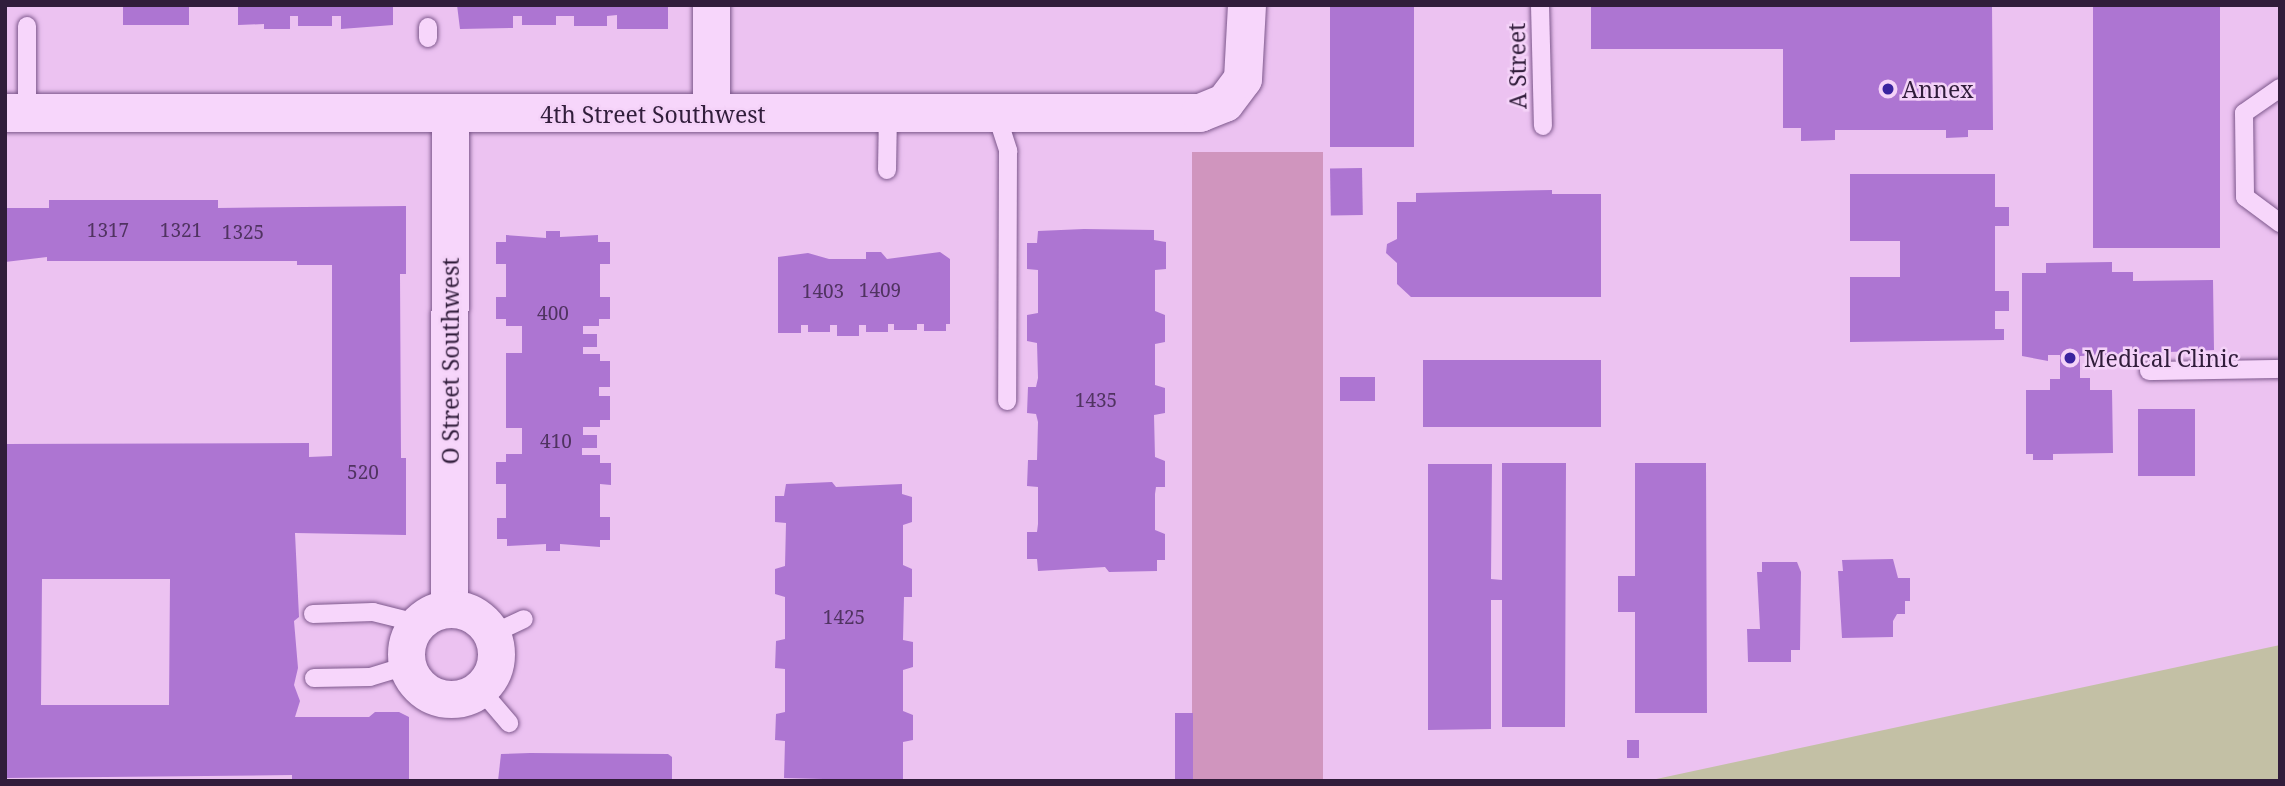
<!DOCTYPE html>
<style>
body{margin:0}
#map{position:relative;width:2285px;height:786px;overflow:hidden;background:#ecc2f1;font-family:"Noto Serif",serif}
div>[style]{position:absolute}
[style*='--x']{left:calc(var(--x)*1px);top:calc(var(--y)*1px);width:calc(var(--w)*1px);rotate:calc(var(--a)*1deg)}
.green>*{inset:0;background:#d095be;transform-origin:0 0}
.water>*{inset:0;background:#c3c0a5}
.building>*{inset:0;background:#ad75d2;transform-origin:0 0}
.roads{filter:drop-shadow(0 0 2px #7d588c) drop-shadow(0 0 2px #7d588c)}
.lane>*{height:18px;margin:-9px;padding:0 9px;transform-origin:9px;border-radius:9px;background:#f7d6fb}
.street>*{height:37px;margin:-18.5px;padding:0 18.5px;transform-origin:18.5px;border-radius:18.5px;background:#f7d6fb}
.street>.ring{margin:-18.5px;padding:0;box-sizing:content-box;background:none;border:37px solid #f7d6fb;border-radius:50%}
.secondary>*{height:38px;margin:-19px;padding:0 19px;transform-origin:19px;border-radius:19px;background:#f7d6fb}
.dots>*{width:19px;height:19px;translate:-50% -50%;box-sizing:border-box;border:4px solid #f4d2f8;border-radius:50%}
span{translate:-50% -50%;white-space:nowrap;text-align:center;line-height:1.15;-webkit-text-stroke:5px #f4d2f8;paint-order:stroke}
.number-label{font-size:19px;color:#503361}
.number-label span{-webkit-text-stroke-width:0}
.street-label{font-size:23px;color:#311d3b}
.poi-label{font-size:23px;color:#311d3b}
.left{translate:0 -50%;text-align:left}
.frame{position:absolute;inset:0;border:7px solid #311d3b;pointer-events:none}
</style>
<div id="map">
<div class="green">
<div style="left:1323px;top:152px;width:629px;height:131px;rotate:90deg"></div>
</div>
<div class="water">
<div style="clip-path:polygon(2280px 645px,2280px 781px,1647px 781px)"></div>
</div>
<div class="building">
<div style="left:123px;top:5px;width:66px;height:20px"></div>
<div style="clip-path:polygon(238px 5px,393px 5px,393px 25px,341px 29px,341px 16px,332px 16px,332px 26px,298px 26px,298px 16px,290px 16px,290px 29px,264px 29px,264px 24px,238px 25px)"></div>
<div style="clip-path:polygon(457px 5px,668px 5px,668px 29px,617px 29px,617px 15px,607px 16px,607px 26px,574px 26px,574px 16px,556px 16px,556px 25px,522px 25px,522px 16px,513px 16px,513px 28px,460px 29px)"></div>
<div style="left:1330px;top:5px;width:84px;height:142px"></div>
<div style="clip-path:polygon(1591px 5px,1992px 5px,1993px 130px,1968px 130px,1968px 137px,1946px 138px,1946px 130px,1835px 130px,1835px 140px,1801px 141px,1801px 128px,1783px 128px,1783px 49px,1591px 49px)"></div>
<div style="left:2093px;top:5px;width:127px;height:243px"></div>
<div style="left:1362px;top:168px;width:47px;height:32px;rotate:89deg"></div>
<div style="clip-path:polygon(1850px 174px,1995px 174px,1995px 207px,2009px 207px,2009px 226px,1995px 226px,1995px 291px,2009px 291px,2009px 311px,1995px 311px,1995px 329px,2004px 329px,2004px 340px,1850px 342px,1850px 277px,1900px 277px,1900px 241px,1850px 241px)"></div>
<div style="clip-path:polygon(1552px 190px,1552px 194px,1601px 194px,1601px 297px,1411px 297px,1397px 284px,1397px 263px,1386px 253px,1387px 244px,1397px 239px,1397px 202px,1416px 202px,1416px 193px)"></div>
<div style="clip-path:polygon(evenodd,49px 200px,218px 200px,218px 208px,406px 206px,406px 274px,400px 274px,401px 458px,406px 458px,406px 535px,295px 533px,299px 617px,294px 621px,298px 668px,294px 685px,300px 701px,295px 717px,369px 717px,375px 712px,399px 712px,409px 717px,409px 781px,292px 781px,292px 775px,5px 778px,5px 444px,309px 443px,309px 457px,332px 456px,332px 265px,297px 265px,297px 261px,47px 261px,47px 257px,5px 262px,5px 208px,49px 208px,49px 200px,42px 579px,170px 579px,169px 705px,41px 705px,42px 579px)"></div>
<div style="clip-path:polygon(1084px 229px,1154px 230px,1154px 240px,1166px 242px,1166px 269px,1155px 270px,1155px 311px,1165px 315px,1165px 342px,1155px 344px,1155px 385px,1165px 388px,1165px 413px,1154px 415px,1155px 457px,1165px 461px,1165px 487px,1156px 487px,1155px 494px,1155px 530px,1165px 534px,1165px 560px,1157px 560px,1157px 571px,1109px 572px,1105px 567px,1038px 571px,1037px 559px,1027px 559px,1027px 532px,1037px 532px,1038px 524px,1038px 487px,1027px 486px,1028px 460px,1037px 460px,1038px 422px,1036px 414px,1027px 413px,1028px 387px,1036px 387px,1038px 378px,1037px 343px,1027px 341px,1027px 315px,1038px 313px,1038px 270px,1027px 269px,1027px 243px,1037px 243px,1038px 231px)"></div>
<div style="clip-path:polygon(546px 231px,560px 231px,560px 237px,598px 235px,598px 242px,610px 242px,610px 264px,600px 264px,600px 297px,610px 297px,610px 319px,599px 319px,599px 326px,583px 326px,583px 334px,597px 334px,597px 347px,583px 347px,583px 354px,600px 354px,600px 361px,610px 361px,610px 387px,599px 387px,599px 396px,610px 396px,610px 420px,600px 420px,600px 427px,583px 427px,583px 435px,597px 435px,597px 448px,582px 448px,582px 455px,600px 455px,600px 463px,611px 463px,611px 485px,600px 484px,600px 517px,610px 517px,610px 540px,600px 540px,600px 547px,560px 544px,560px 551px,546px 551px,546px 544px,507px 546px,507px 539px,497px 539px,497px 518px,506px 518px,506px 484px,496px 484px,496px 462px,506px 462px,506px 454px,522px 454px,522px 428px,506px 428px,506px 353px,522px 353px,522px 326px,506px 326px,506px 319px,496px 319px,496px 297px,506px 297px,506px 264px,496px 264px,496px 242px,506px 242px,506px 235px,546px 238px)"></div>
<div style="clip-path:polygon(866px 252px,881px 252px,887px 259px,940px 252px,950px 259px,950px 324px,946px 324px,946px 331px,924px 331px,924px 324px,917px 324px,917px 330px,894px 330px,894px 324px,888px 324px,888px 332px,866px 332px,866px 325px,859px 325px,859px 336px,837px 336px,837px 325px,830px 325px,830px 332px,808px 332px,808px 325px,801px 325px,801px 333px,778px 333px,778px 257px,808px 253px,829px 259px,866px 259px)"></div>
<div style="clip-path:polygon(2112px 262px,2112px 272px,2133px 272px,2133px 281px,2213px 280px,2214px 350px,2080px 356px,2080px 378px,2090px 378px,2090px 390px,2112px 390px,2113px 453px,2053px 454px,2053px 460px,2033px 460px,2033px 454px,2026px 454px,2026px 390px,2050px 390px,2050px 379px,2060px 379px,2060px 355px,2048px 355px,2048px 361px,2022px 356px,2022px 273px,2046px 273px,2046px 263px)"></div>
<div style="left:1601px;top:360px;width:67px;height:178px;rotate:90deg"></div>
<div style="left:1340px;top:377px;width:35px;height:24px"></div>
<div style="left:2138px;top:409px;width:57px;height:67px"></div>
<div style="clip-path:polygon(1502px 463px,1566px 463px,1565px 727px,1502px 727px,1502px 600px,1491px 600px,1491px 729px,1428px 730px,1428px 464px,1492px 464px,1491px 579px,1502px 580px)"></div>
<div style="clip-path:polygon(1635px 463px,1706px 463px,1707px 713px,1635px 713px,1635px 612px,1618px 612px,1618px 576px,1635px 576px)"></div>
<div style="clip-path:polygon(832px 482px,836px 487px,902px 484px,902px 494px,912px 497px,912px 522px,903px 525px,903px 565px,912px 569px,912px 597px,904px 597px,903px 640px,913px 642px,913px 667px,903px 670px,903px 711px,913px 715px,913px 740px,903px 742px,903px 781px,784px 778px,785px 741px,775px 740px,776px 714px,785px 712px,785px 669px,775px 668px,776px 641px,785px 639px,785px 597px,775px 594px,775px 569px,785px 566px,786px 523px,775px 522px,775px 496px,784px 496px,786px 484px)"></div>
<div style="clip-path:polygon(1893px 559px,1898px 578px,1910px 578px,1910px 601px,1905px 601px,1905px 614px,1897px 614px,1893px 621px,1893px 637px,1842px 638px,1838px 571px,1843px 571px,1842px 560px)"></div>
<div style="clip-path:polygon(1762px 562px,1797px 562px,1801px 572px,1800px 650px,1791px 650px,1791px 662px,1748px 662px,1747px 629px,1760px 629px,1757px 572px,1762px 572px)"></div>
<div style="left:1175px;top:713px;width:18px;height:68px"></div>
<div style="left:1627px;top:740px;width:12px;height:18px"></div>
<div style="clip-path:polygon(530px 753px,668px 754px,672px 757px,672px 781px,498px 781px,501px 754px)"></div>
</div>
<div class="roads">
<div class="lane">
<div style="--x:1540;--y:5;--w:121;--a:88.6"></div>
<div style="--x:27;--y:26;--w:87;--a:90"></div>
<div style="--x:428;--y:38;--w:11;--a:-90"></div>
<div style="--x:2280;--y:88;--w:44;--a:145.2"></div>
<div style="--x:2244;--y:113;--w:84;--a:89.3"></div>
<div style="--x:2245;--y:197;--w:44;--a:36.6"></div>
<div style="--x:996;--y:113;--w:40;--a:72"></div>
<div style="--x:1008;--y:151;--w:250;--a:90.2"></div>
<div style="--x:887;--y:170;--w:56;--a:-89"></div>
<div style="--x:2149;--y:371;--w:131;--a:-0.9"></div>
<div style="--x:313;--y:614;--w:60;--a:-1.9"></div>
<div style="--x:373;--y:612;--w:45;--a:14"></div>
<div style="--x:492;--y:634;--w:35;--a:-25"></div>
<div style="--x:314;--y:678;--w:56;--a:-1"></div>
<div style="--x:370;--y:677;--w:39;--a:-17"></div>
<div style="--x:480;--y:689;--w:45;--a:49.5"></div>
</div>
<div class="street">
<div style="--x:711;--y:113;--w:108;--a:-90"></div>
<div style="--x:449;--y:608;--w:494;--a:-89.9"></div>
<div class="ring" style="left:406px;top:609px;width:53px;height:53px"></div>
</div>
<div class="secondary">
<div style="--x:5;--y:113;--w:1195;--a:0"></div>
<div style="--x:1200;--y:113;--w:27;--a:-22"></div>
<div style="--x:1225;--y:103;--w:30;--a:-53"></div>
<div style="--x:1243;--y:79;--w:74;--a:-86.9"></div>
</div>
</div>
<div class="dots">
<div style="left:1888px;top:89px;background:#3a239f"></div>
<div style="left:2070px;top:358px;background:#3a239f"></div>
</div>
<div class="number-label">
<span style="left:108px;top:231px">1317</span>
<span style="left:181px;top:231px">1321</span>
<span style="left:243px;top:233px">1325</span>
<span style="left:880px;top:291px">1409</span>
<span style="left:823px;top:292px">1403</span>
<span style="left:553px;top:314px">400</span>
<span style="left:1096px;top:401px">1435</span>
<span style="left:556px;top:442px">410</span>
<span style="left:363px;top:473px">520</span>
<span style="left:844px;top:618px">1425</span>
</div>
<div class="street-label">
<span style="left:1517px;top:66px;rotate:-91deg">A Street</span>
<span style="left:653px;top:114px">4th Street Southwest</span>
<span style="left:450px;top:361px;rotate:-90deg">O Street Southwest</span>
</div>
<div class="poi-label">
<span class="left" style="left:1902px;top:89px">Annex</span>
<span class="left" style="left:2084px;top:358px">Medical Clinic</span>
</div>
<div class="frame"></div>
</div>
